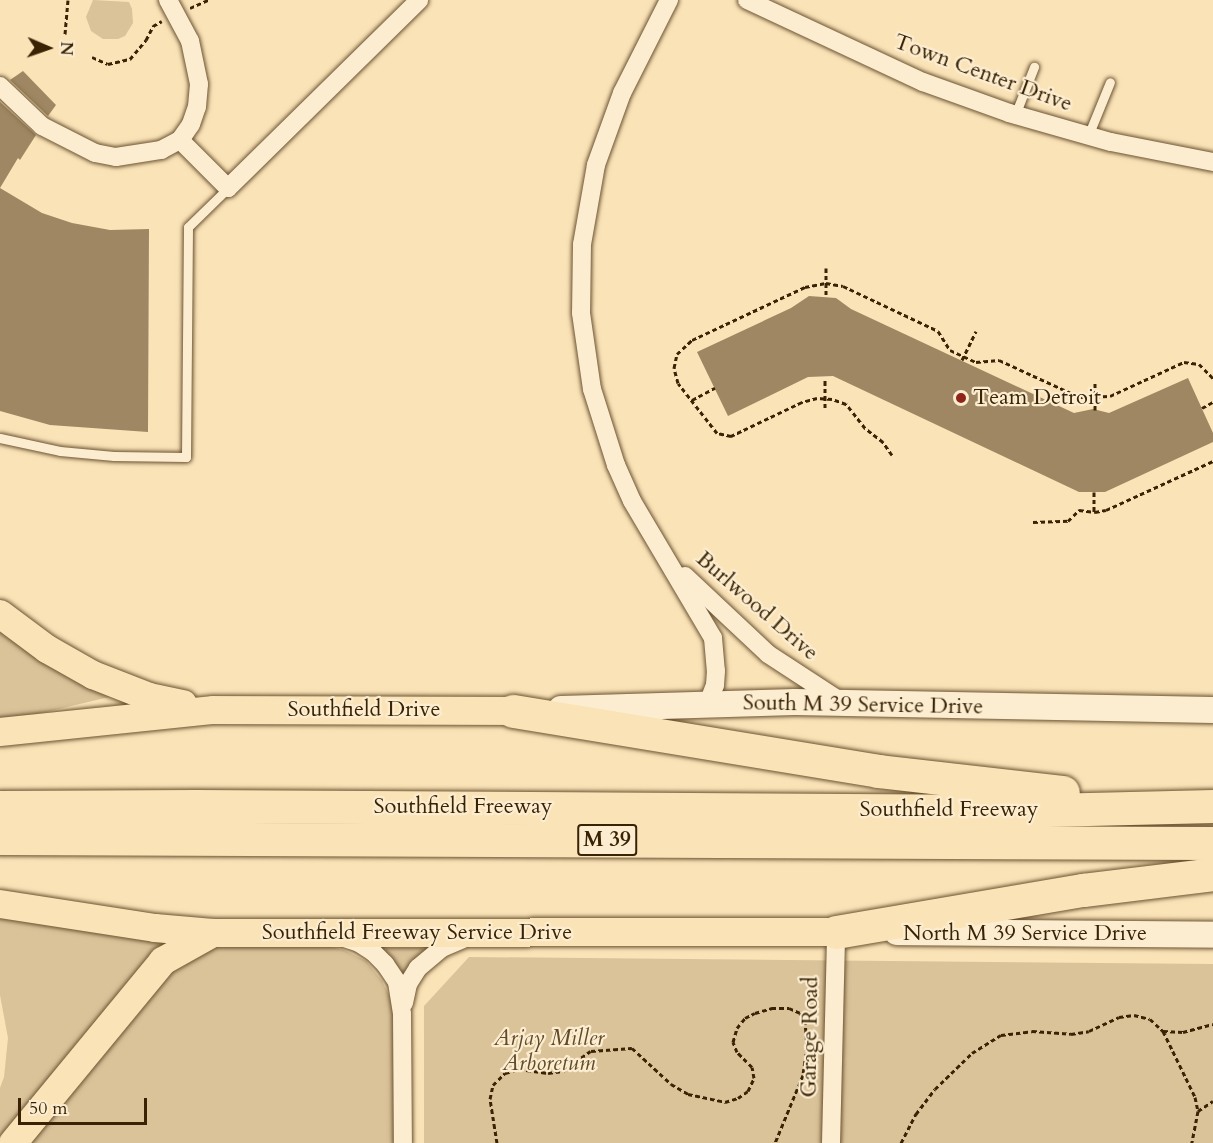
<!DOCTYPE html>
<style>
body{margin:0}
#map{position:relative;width:1213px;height:1143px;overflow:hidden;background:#fbe3b8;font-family:Cardo,serif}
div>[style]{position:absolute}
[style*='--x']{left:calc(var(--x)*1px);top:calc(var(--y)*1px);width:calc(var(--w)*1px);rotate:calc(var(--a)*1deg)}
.green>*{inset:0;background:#dac299}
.building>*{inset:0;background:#9e8762}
.path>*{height:3px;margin-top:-1.5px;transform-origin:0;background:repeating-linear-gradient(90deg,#392304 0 4.5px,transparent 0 7.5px)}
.roads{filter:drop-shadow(0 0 2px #6a5331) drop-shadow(0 0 2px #6a5331)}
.lane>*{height:9px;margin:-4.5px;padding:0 4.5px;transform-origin:4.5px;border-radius:4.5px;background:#fcedd1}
.street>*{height:18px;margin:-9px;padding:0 9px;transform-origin:9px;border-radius:9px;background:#fcedd1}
.secondary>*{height:26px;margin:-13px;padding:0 13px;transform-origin:13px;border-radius:13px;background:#fcedd1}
.primary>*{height:28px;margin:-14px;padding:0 14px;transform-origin:14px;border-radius:14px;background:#fbe3b8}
.highway>*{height:33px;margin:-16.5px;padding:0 16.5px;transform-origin:16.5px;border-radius:16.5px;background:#fbe3b8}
.dots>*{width:16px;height:16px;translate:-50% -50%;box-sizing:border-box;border:3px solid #fcedd1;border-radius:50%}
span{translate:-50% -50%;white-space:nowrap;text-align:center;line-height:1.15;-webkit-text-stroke:4.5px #fcedd1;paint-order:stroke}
.shield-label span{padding:2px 4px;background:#fcedd1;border:2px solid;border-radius:4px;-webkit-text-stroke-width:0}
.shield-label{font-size:21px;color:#392304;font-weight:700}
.street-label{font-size:22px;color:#392304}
.poi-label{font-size:22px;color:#392304}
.left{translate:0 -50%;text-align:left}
.park-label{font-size:22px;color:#614b29;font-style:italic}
.north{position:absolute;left:18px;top:18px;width:60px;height:60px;-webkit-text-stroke:4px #fcedd1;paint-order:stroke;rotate:92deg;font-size:16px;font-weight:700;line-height:24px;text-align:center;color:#392304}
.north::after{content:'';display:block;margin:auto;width:21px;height:27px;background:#392304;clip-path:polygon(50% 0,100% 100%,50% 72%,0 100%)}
.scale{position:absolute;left:18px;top:1098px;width:129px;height:27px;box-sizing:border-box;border:3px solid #392304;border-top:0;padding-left:8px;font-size:18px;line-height:21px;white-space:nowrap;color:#392304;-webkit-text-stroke:4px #fcedd1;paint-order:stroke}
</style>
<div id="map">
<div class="green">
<div style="clip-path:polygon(93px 0,129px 2px,132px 9px,133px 23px,125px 36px,118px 39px,103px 39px,91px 31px,86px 17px)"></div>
<div style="clip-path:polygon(0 623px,109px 694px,109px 697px,0 723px)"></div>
<div style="clip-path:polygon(0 917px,160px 941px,163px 946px,0 1143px,0 1088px,4px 1077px,8px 1038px,0 995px)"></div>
<div style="clip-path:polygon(211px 945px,326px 946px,344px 950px,366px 961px,382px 981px,392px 1002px,395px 1019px,395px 1143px,30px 1143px,170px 971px)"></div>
<div style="clip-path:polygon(386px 948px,422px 948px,425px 952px,403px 976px,386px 953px)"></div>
<div style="clip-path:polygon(469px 957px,1213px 964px,1213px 1143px,424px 1143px,424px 1006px)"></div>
</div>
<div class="building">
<div style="clip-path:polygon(23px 71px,56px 105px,48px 116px,10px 80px)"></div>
<div style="clip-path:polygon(0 102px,36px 135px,20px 160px,18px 158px,0 188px,42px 213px,72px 223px,110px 230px,149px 229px,148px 432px,50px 425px,0 411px)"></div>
<div style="clip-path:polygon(809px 296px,836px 298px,851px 309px,1074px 413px,1093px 409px,1109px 413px,1188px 378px,1213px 433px,1213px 442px,1105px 492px,1079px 492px,833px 376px,808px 377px,728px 416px,697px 352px,791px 308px)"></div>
</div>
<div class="path">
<div style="--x:190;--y:8;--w:20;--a:-24"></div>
<div style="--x:65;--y:34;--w:34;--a:-85"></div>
<div style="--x:92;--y:57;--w:17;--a:24"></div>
<div style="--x:108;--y:64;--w:23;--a:-13"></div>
<div style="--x:130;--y:59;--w:25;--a:-50"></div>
<div style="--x:146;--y:40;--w:16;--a:-63"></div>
<div style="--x:153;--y:26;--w:10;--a:-29"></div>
<div style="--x:826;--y:295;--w:27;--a:-90"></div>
<div style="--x:962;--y:360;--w:32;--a:-64"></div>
<div style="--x:692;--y:400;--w:26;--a:-28"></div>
<div style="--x:825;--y:408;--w:30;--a:-90"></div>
<div style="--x:1202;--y:408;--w:13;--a:-29"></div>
<div style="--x:1095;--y:410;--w:28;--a:-90"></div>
<div style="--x:892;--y:455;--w:16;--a:-125"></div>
<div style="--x:883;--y:442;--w:23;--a:-142"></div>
<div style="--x:865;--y:428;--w:31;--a:-128"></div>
<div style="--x:846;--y:404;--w:15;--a:-160"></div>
<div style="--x:832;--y:399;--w:15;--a:-176"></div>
<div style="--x:817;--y:398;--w:16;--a:165"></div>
<div style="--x:802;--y:402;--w:79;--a:154.4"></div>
<div style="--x:731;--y:436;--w:14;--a:-168"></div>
<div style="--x:717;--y:433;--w:63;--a:-128"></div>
<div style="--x:678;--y:383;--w:16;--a:-105"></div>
<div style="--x:674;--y:368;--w:14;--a:-78"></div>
<div style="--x:677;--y:354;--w:21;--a:-43"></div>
<div style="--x:692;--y:340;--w:125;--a:-25.1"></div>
<div style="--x:805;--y:287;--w:21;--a:-11"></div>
<div style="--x:826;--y:283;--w:17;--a:10"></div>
<div style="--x:843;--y:286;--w:105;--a:25.3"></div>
<div style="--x:938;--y:331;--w:22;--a:58"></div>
<div style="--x:950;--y:350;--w:29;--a:25"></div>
<div style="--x:976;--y:362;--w:23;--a:-5"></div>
<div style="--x:999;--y:360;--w:89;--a:24.6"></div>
<div style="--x:1080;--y:397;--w:30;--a:-2"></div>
<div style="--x:1110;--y:396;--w:81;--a:-24.7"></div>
<div style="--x:1184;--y:362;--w:15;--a:8"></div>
<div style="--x:1199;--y:364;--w:20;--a:45"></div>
<div style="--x:1094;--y:492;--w:21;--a:90"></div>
<div style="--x:1033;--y:522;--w:35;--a:-2"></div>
<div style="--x:1068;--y:521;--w:16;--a:-45"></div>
<div style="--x:1079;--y:510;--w:16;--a:7"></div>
<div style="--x:1095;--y:512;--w:11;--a:-10"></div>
<div style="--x:1106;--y:510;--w:118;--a:-24.6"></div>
<div style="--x:1163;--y:1031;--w:73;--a:64.1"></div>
<div style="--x:1195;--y:1097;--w:14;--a:78"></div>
<div style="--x:1198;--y:1111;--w:33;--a:101"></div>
<div style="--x:1198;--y:1111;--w:18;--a:-34"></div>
<div style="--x:497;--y:1143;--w:45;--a:-99"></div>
<div style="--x:490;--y:1099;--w:14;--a:-78"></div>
<div style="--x:493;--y:1085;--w:17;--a:-45"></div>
<div style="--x:505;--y:1073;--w:15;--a:-16"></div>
<div style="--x:519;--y:1069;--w:29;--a:8"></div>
<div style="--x:548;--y:1073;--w:15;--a:-8"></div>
<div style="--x:563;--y:1071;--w:34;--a:-36"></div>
<div style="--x:591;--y:1051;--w:41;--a:-4.2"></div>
<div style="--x:632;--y:1048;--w:53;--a:42.7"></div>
<div style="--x:671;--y:1084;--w:20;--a:30"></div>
<div style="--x:688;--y:1094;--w:38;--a:12"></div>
<div style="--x:725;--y:1102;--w:14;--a:-17"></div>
<div style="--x:738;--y:1098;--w:12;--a:-35"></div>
<div style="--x:748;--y:1091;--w:14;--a:-65"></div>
<div style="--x:754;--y:1078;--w:11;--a:-100"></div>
<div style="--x:752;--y:1067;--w:21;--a:-135"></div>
<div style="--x:737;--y:1052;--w:11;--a:-112"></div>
<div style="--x:733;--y:1042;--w:15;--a:-74"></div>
<div style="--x:737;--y:1028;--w:13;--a:-51"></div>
<div style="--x:745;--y:1018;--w:11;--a:-27"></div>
<div style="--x:755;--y:1013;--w:18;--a:-16"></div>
<div style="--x:772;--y:1008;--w:17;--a:0"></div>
<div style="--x:789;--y:1008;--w:12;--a:24"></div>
<div style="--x:800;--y:1013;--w:9;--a:54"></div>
<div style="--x:805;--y:1020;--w:26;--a:86"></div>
<div style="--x:807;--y:1046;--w:29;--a:98"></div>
<div style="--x:803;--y:1075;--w:74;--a:112.4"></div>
<div style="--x:901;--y:1143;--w:33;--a:-63"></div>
<div style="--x:916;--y:1114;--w:31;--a:-53"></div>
<div style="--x:935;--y:1089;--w:52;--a:-44.2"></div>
<div style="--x:972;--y:1053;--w:34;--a:-32"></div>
<div style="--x:1001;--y:1035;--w:31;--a:-7"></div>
<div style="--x:1032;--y:1031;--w:39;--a:4"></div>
<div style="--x:1071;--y:1034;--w:18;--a:-9"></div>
<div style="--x:1089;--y:1031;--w:33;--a:-25"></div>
<div style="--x:1119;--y:1017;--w:15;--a:-8"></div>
<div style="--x:1134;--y:1015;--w:16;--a:14"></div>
<div style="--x:1150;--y:1019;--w:18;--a:43"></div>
<div style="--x:1163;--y:1031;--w:20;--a:3"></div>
<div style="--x:1183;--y:1032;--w:31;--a:-15"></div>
</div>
<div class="roads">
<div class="lane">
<div style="--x:1015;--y:115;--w:52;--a:-68.4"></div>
<div style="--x:1088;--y:136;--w:58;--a:-67.8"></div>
<div style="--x:0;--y:438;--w:61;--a:12.2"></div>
<div style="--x:60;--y:451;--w:54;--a:5.3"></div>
<div style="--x:114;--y:456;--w:72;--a:0.8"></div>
<div style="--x:186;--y:457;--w:230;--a:-89.5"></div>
<div style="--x:188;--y:227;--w:56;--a:-44.3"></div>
</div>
<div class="street">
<div style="--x:669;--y:0;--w:104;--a:116.8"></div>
<div style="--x:622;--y:93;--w:77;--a:109.9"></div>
<div style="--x:596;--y:165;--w:80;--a:100"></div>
<div style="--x:582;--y:244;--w:69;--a:90.8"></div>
<div style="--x:581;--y:313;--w:77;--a:81.8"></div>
<div style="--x:592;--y:389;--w:80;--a:72.5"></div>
<div style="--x:616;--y:465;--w:39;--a:66"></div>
<div style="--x:632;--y:501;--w:159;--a:59.4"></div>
<div style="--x:713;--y:638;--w:33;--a:85"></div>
<div style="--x:716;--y:671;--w:14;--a:94"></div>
<div style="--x:715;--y:685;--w:19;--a:111"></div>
<div style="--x:747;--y:0;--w:194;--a:25"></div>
<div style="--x:923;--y:82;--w:91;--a:19.8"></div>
<div style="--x:1009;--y:113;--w:106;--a:15.9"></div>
<div style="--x:1111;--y:142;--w:104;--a:11.1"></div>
<div style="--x:0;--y:86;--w:58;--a:43.6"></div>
<div style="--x:42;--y:126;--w:59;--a:27"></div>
<div style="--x:95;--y:153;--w:21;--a:11"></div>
<div style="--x:116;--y:157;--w:46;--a:-8.8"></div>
<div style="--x:161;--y:150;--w:21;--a:-28"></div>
<div style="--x:180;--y:140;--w:19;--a:-55"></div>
<div style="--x:191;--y:124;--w:18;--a:-71"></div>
<div style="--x:197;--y:107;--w:23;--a:-85"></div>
<div style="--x:199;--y:84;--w:44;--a:-101.8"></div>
<div style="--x:190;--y:41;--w:47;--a:-118.2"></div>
<div style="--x:180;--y:140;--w:68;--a:45"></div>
<div style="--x:228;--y:188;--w:268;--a:-44.5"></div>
<div style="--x:685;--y:576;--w:114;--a:43.2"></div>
<div style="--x:768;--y:654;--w:86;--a:33.1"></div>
<div style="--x:344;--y:938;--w:16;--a:18"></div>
<div style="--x:359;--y:943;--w:17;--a:33"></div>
<div style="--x:373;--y:952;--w:17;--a:45"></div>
<div style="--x:385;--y:964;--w:22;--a:56"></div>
<div style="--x:397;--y:982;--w:32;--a:81"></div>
<div style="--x:402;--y:1014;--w:129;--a:89.6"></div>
<div style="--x:404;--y:1003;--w:19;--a:-78"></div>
<div style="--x:408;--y:984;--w:19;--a:-58"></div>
<div style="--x:418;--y:968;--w:31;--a:-40"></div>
<div style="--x:442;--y:948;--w:28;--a:-23"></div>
<div style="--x:831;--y:1143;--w:211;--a:-88.6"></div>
</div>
<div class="secondary">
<div style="--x:561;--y:709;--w:234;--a:-1.7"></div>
<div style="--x:795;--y:702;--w:418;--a:1.1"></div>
<div style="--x:897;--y:932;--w:316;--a:0.5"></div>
</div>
<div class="primary">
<div style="--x:0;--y:614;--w:59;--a:36.7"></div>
<div style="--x:47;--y:649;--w:53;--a:29.5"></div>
<div style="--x:93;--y:675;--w:60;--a:21.4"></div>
<div style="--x:149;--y:697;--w:35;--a:12"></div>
<div style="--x:0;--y:732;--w:215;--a:-5.9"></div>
<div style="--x:214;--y:710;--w:299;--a:0.2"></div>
<div style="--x:0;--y:904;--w:157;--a:8.8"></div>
<div style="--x:155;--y:928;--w:58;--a:4.9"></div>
<div style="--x:213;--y:933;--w:623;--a:-0.09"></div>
<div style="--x:13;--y:1143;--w:236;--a:-50.5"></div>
<div style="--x:163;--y:961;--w:57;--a:-29.2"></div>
</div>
<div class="highway">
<div style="--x:513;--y:711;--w:370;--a:9.3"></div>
<div style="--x:878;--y:771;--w:186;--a:6.5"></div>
<div style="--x:0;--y:807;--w:195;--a:-0.3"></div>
<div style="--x:195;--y:806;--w:811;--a:0.35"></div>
<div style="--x:1006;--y:811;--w:207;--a:-1.4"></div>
<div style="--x:0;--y:838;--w:1213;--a:0.24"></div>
<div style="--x:836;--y:932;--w:251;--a:-9.7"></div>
<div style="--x:1083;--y:890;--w:131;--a:-7"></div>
</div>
</div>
<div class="dots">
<div style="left:961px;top:398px;background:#8f2418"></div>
</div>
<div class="shield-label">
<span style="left:607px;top:840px">M 39</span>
</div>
<div class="street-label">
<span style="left:983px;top:73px;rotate:20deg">Town Center Drive</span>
<span style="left:757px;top:606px;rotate:41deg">Burlwood Drive</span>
<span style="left:863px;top:705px;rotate:1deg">South M 39 Service Drive</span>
<span style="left:364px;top:710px">Southfield Drive</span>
<span style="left:463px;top:807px">Southfield Freeway</span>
<span style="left:949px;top:810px">Southfield Freeway</span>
<span style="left:417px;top:933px">Southfield Freeway Service Drive</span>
<span style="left:1025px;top:934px">North M 39 Service Drive</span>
<span style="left:810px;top:1037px;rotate:-89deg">Garage Road</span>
</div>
<div class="poi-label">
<span class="left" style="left:973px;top:398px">Team Detroit</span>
</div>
<div class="park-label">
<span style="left:549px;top:1051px">Arjay Miller<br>Arboretum</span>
</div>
<div class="north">N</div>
<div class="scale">50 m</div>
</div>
